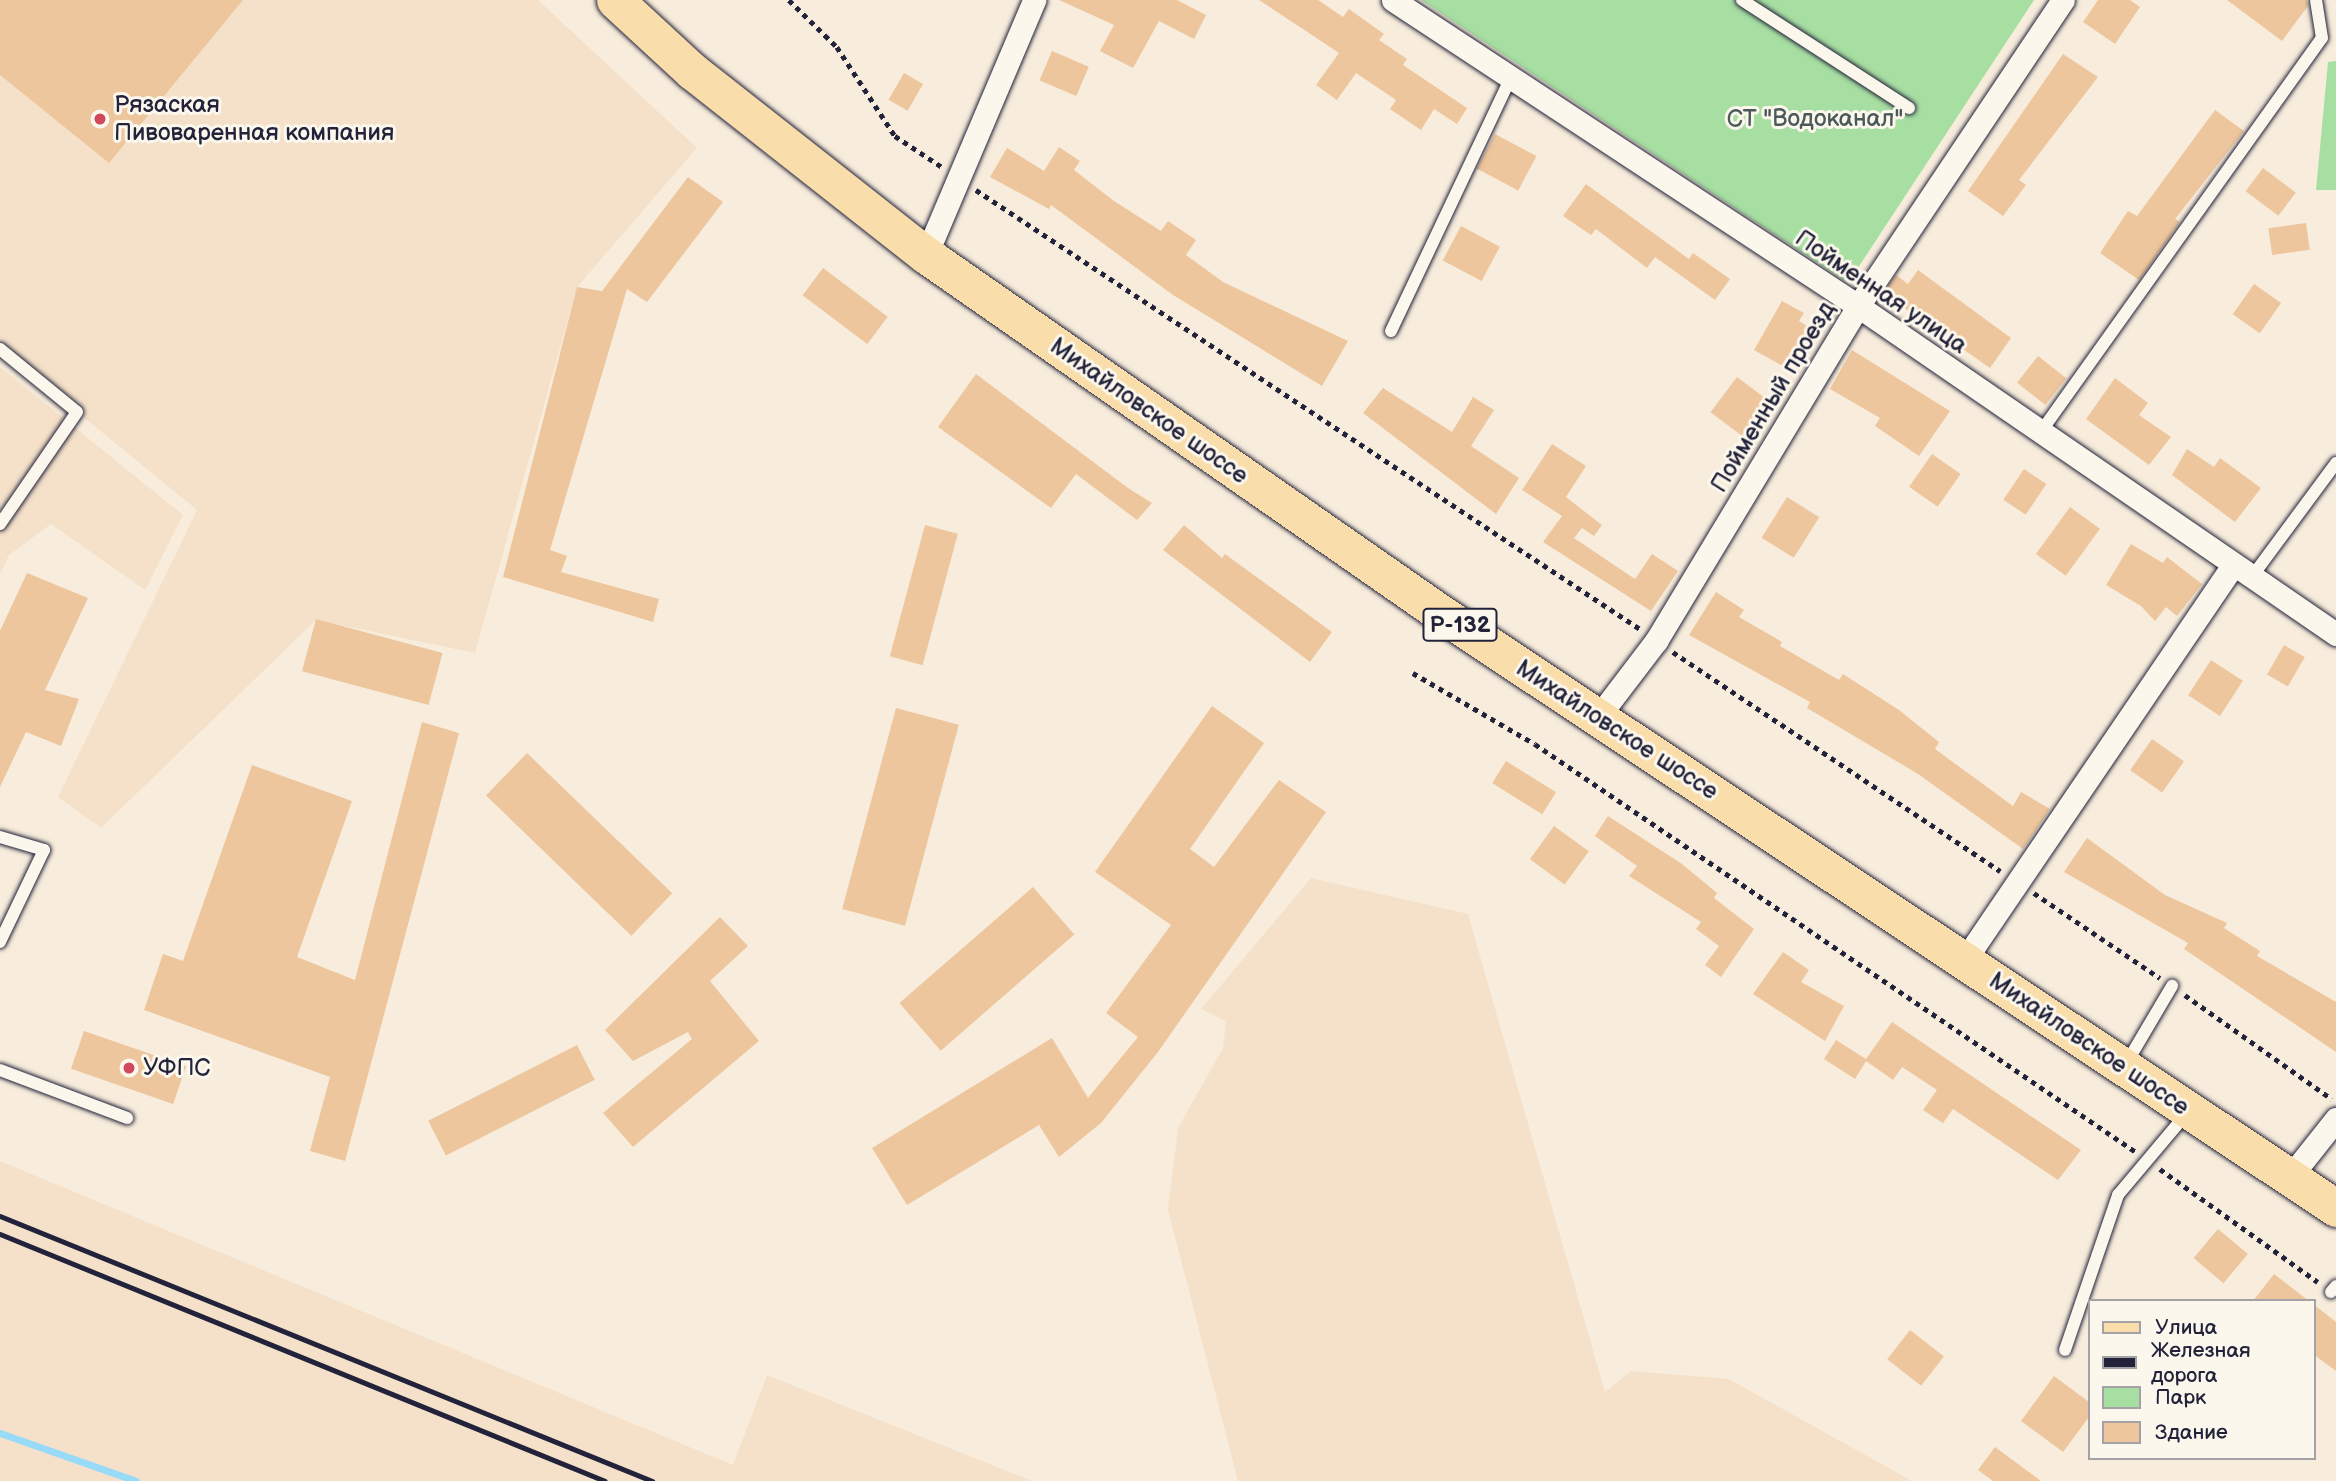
<!DOCTYPE html>
<meta charset="utf-8">
<style>
body{margin:0}
#map{position:relative;width:2336px;height:1481px;overflow:hidden;background:#f8eddc;font-family:"Balsamiq Sans",sans-serif}
div>[style]{position:absolute}
[style*='--x']{left:calc(var(--x)*1px);top:calc(var(--y)*1px);width:calc(var(--w)*1px);rotate:calc(var(--a)*1deg)}
.built>*{inset:0;background:#f5e1c9}
.green>*{inset:0;background:#a7dea2}
.stream>*{height:7px;margin:-3.5px;padding:0 3.5px;transform-origin:3.5px;border-radius:3.5px;background:#97dbf9}
.building>*{inset:0;background:#edc69d;transform-origin:0 0}
.path>*{height:4.5px;margin-top:-2.25px;transform-origin:0;background:repeating-linear-gradient(90deg,#22223b 0 5px,transparent 0 10px)}
.roads{filter:drop-shadow(0 0 2px #22223b) drop-shadow(0 0 2px #22223b)}
.service>*{height:12px;margin:-6px;padding:0 6px;transform-origin:6px;border-radius:6px;background:#fbf7ec}
.minor>*{height:23px;margin:-11.5px;padding:0 11.5px;transform-origin:11.5px;border-radius:11.5px;background:#fbf7ec}
.primary>*{height:37px;margin:-18.5px;padding:0 18.5px;transform-origin:18.5px;border-radius:18.5px;background:#f9deab}
.rail>*{height:5px;margin:-2.5px;padding:0 2.5px;transform-origin:2.5px;border-radius:2.5px;background:#22223b}
.dots>*{width:19px;height:19px;translate:-50% -50%;box-sizing:border-box;border:4px solid #fbf7ec;border-radius:50%}
span{translate:-50% -50%;white-space:nowrap;text-align:center;line-height:1.15;-webkit-text-stroke:6px #fbf7ec;paint-order:stroke}
.shield-label span{padding:2px 5px;background:#fbf7ec;border:2px solid;border-radius:5px;-webkit-text-stroke-width:0}
.shield-label{font-size:23px;color:#22223b;font-weight:700}
.poi-label{font-size:24px;color:#22223b}
.left{translate:0 -50%;text-align:left}
.park-label{font-size:24px;color:#4a5a5a}
.street-label{font-size:24px;color:#22223b}
.legend{position:absolute;left:2088px;top:1299px;width:228px;height:161px;box-sizing:border-box;background:#fbf7ec;border:2px solid #a4a2a5;margin:0;padding:9px 12px;list-style:none;font-size:21px;color:#22223b}
.legend li{display:flex;align-items:center;gap:14px;height:35px}
.legend b{width:35px;border:2px solid #a4a2a5}
</style>
<div id="map">
<div class="built">
<div style="clip-path:polygon(0 0,538px 0,697px 148px,577px 287px,475px 653px,316px 620px,101px 828px,58px 797px,197px 510px,0 349px)"></div>
<div style="clip-path:polygon(0 367px,183px 515px,145px 590px,51px 524px,9px 555px,0 574px)"></div>
<div style="clip-path:polygon(1311px 878px,1468px 914px,1605px 1392px,1631px 1371px,1729px 1379px,1912px 1481px,1238px 1481px,1168px 1210px,1178px 1128px,1223px 1048px,1226px 1021px,1201px 1009px)"></div>
<div style="clip-path:polygon(0 1161px,733px 1465px,767px 1375px,1032px 1481px,0 1481px)"></div>
</div>
<div class="green">
<div style="clip-path:polygon(1421px 0,2034px 0,1848px 283px)"></div>
<div style="clip-path:polygon(2336px 61px,2336px 190px,2316px 190px,2328px 62px)"></div>
</div>
<div class="stream">
<div style="--x:0;--y:1433;--w:144;--a:19.4"></div>
</div>
<div class="building">
<div style="clip-path:polygon(0 0,243px 0,109px 163px,0 75px)"></div>
<div style="clip-path:polygon(1059px 0,1177px 0,1206px 15px,1194px 39px,1159px 21px,1133px 68px,1100px 51px,1114px 25px)"></div>
<div style="clip-path:polygon(1259px 0,1318px 0,1343px 17px,1349px 9px,1384px 34px,1379px 40px,1407px 59px,1403px 65px,1467px 108px,1457px 124px,1434px 109px,1421px 130px,1390px 109px,1396px 100px,1356px 73px,1337px 100px,1316px 85px,1339px 53px)"></div>
<div style="clip-path:polygon(2098px 0,2130px 0,2140px 7px,2115px 44px,2083px 22px)"></div>
<div style="clip-path:polygon(2227px 0,2307px 0,2308px 6px,2282px 41px)"></div>
<div style="left:1052px;top:51px;width:40px;height:32px;rotate:23deg"></div>
<div style="clip-path:polygon(2063px 54px,2098px 77px,2019px 180px,2026px 185px,2003px 216px,1968px 191px)"></div>
<div style="left:904px;top:73px;width:22px;height:31px;rotate:30deg"></div>
<div style="clip-path:polygon(2215px 110px,2244px 131px,2175px 219px,2180px 222px,2139px 280px,2100px 253px,2128px 211px,2137px 216px)"></div>
<div style="left:1495px;top:134px;width:47px;height:39px;rotate:28deg"></div>
<div style="clip-path:polygon(1059px 147px,1080px 161px,1074px 170px,1114px 201px,1161px 231px,1168px 221px,1196px 240px,1186px 255px,1223px 282px,1348px 341px,1322px 386px,1173px 295px,1051px 205px,1049px 209px,990px 177px,1007px 148px,1044px 171px)"></div>
<div style="left:2263px;top:168px;width:41px;height:29px;rotate:37deg"></div>
<div style="clip-path:polygon(688px 177px,723px 202px,647px 302px,627px 289px,550px 550px,567px 556px,561px 572px,659px 599px,653px 622px,503px 577px,577px 287px,602px 291px)"></div>
<div style="clip-path:polygon(1586px 184px,1689px 259px,1693px 253px,1730px 279px,1715px 300px,1655px 257px,1647px 268px,1596px 229px,1591px 235px,1563px 216px)"></div>
<div style="left:2306px;top:223px;width:27px;height:38px;rotate:82deg"></div>
<div style="left:1461px;top:226px;width:44px;height:39px;rotate:28deg"></div>
<div style="left:823px;top:268px;width:81px;height:34px;rotate:37deg"></div>
<div style="clip-path:polygon(1918px 270px,2011px 338px,1990px 368px,1883px 293px,1896px 275px,1908px 284px)"></div>
<div style="left:2254px;top:284px;width:33px;height:37px;rotate:35deg"></div>
<div style="clip-path:polygon(1782px 301px,1804px 313px,1799px 321px,1820px 334px,1797px 374px,1754px 350px)"></div>
<div style="clip-path:polygon(1852px 350px,1950px 411px,1919px 456px,1875px 426px,1880px 418px,1830px 389px)"></div>
<div style="left:2038px;top:356px;width:36px;height:34px;rotate:38deg"></div>
<div style="clip-path:polygon(976px 374px,1128px 488px,1152px 503px,1137px 520px,1076px 474px,1051px 508px,938px 427px)"></div>
<div style="left:1737px;top:377px;width:45px;height:44px;rotate:37deg"></div>
<div style="clip-path:polygon(2115px 378px,2148px 403px,2139px 415px,2171px 437px,2149px 465px,2086px 419px)"></div>
<div style="clip-path:polygon(1383px 388px,1452px 432px,1473px 397px,1494px 410px,1471px 446px,1519px 478px,1496px 514px,1363px 413px)"></div>
<div style="clip-path:polygon(1552px 444px,1586px 466px,1566px 497px,1602px 525px,1594px 536px,1582px 528px,1574px 538px,1635px 579px,1652px 554px,1678px 571px,1651px 611px,1543px 542px,1562px 516px,1522px 490px)"></div>
<div style="clip-path:polygon(2187px 449px,2214px 467px,2220px 458px,2261px 488px,2235px 522px,2172px 475px)"></div>
<div style="left:1932px;top:454px;width:35px;height:40px;rotate:35deg"></div>
<div style="left:2024px;top:469px;width:27px;height:37px;rotate:34deg"></div>
<div style="left:1787px;top:497px;width:38px;height:48px;rotate:32deg"></div>
<div style="left:2070px;top:507px;width:37px;height:58px;rotate:36deg"></div>
<div style="left:925px;top:525px;width:34px;height:136px;rotate:15deg"></div>
<div style="clip-path:polygon(1184px 525px,1222px 558px,1225px 554px,1332px 632px,1310px 662px,1163px 550px)"></div>
<div style="clip-path:polygon(2131px 544px,2163px 563px,2167px 557px,2202px 584px,2177px 616px,2166px 607px,2155px 621px,2141px 606px,2106px 585px)"></div>
<div style="clip-path:polygon(27px 573px,88px 598px,45px 690px,79px 699px,61px 746px,26px 732px,0 787px,0 631px)"></div>
<div style="clip-path:polygon(1716px 592px,1744px 610px,1739px 617px,1782px 642px,1780px 646px,1839px 680px,1843px 674px,1899px 710px,1939px 742px,1935px 749px,2013px 806px,2021px 792px,2050px 809px,2023px 849px,1918px 774px,1807px 708px,1810px 702px,1689px 635px)"></div>
<div style="left:316px;top:619px;width:131px;height:54px;rotate:15deg"></div>
<div style="left:2284px;top:645px;width:24px;height:34px;rotate:30deg"></div>
<div style="left:2211px;top:660px;width:38px;height:42px;rotate:33deg"></div>
<div style="clip-path:polygon(1212px 706px,1264px 743px,1190px 849px,1214px 867px,1279px 780px,1326px 812px,1158px 1052px,1101px 1123px,1059px 1157px,1039px 1125px,907px 1205px,872px 1148px,1052px 1038px,1088px 1098px,1138px 1037px,1106px 1013px,1171px 925px,1095px 872px)"></div>
<div style="left:896px;top:708px;width:65px;height:208px;rotate:15deg"></div>
<div style="clip-path:polygon(422px 722px,459px 733px,345px 1161px,310px 1151px,330px 1077px,144px 1010px,163px 954px,183px 961px,252px 765px,352px 801px,297px 957px,355px 980px)"></div>
<div style="left:2152px;top:739px;width:39px;height:38px;rotate:35deg"></div>
<div style="left:527px;top:753px;width:202px;height:59px;rotate:44deg"></div>
<div style="left:1506px;top:761px;width:59px;height:26px;rotate:32deg"></div>
<div style="clip-path:polygon(1608px 816px,1682px 864px,1717px 893px,1714px 898px,1754px 929px,1721px 977px,1705px 965px,1719px 946px,1696px 929px,1701px 922px,1629px 876px,1637px 866px,1595px 836px)"></div>
<div style="left:1554px;top:826px;width:43px;height:41px;rotate:36deg"></div>
<div style="clip-path:polygon(2087px 838px,2165px 895px,2227px 923px,2224px 928px,2260px 951px,2257px 956px,2336px 1002px,2336px 1052px,2184px 949px,2188px 943px,2064px 872px)"></div>
<div style="left:1033px;top:887px;width:63px;height:177px;rotate:49deg"></div>
<div style="clip-path:polygon(720px 917px,748px 946px,710px 981px,759px 1041px,633px 1147px,603px 1113px,692px 1039px,688px 1032px,633px 1061px,605px 1030px)"></div>
<div style="clip-path:polygon(1783px 952px,1809px 970px,1801px 982px,1844px 1006px,1825px 1041px,1753px 994px)"></div>
<div style="clip-path:polygon(1892px 1022px,2081px 1150px,2058px 1180px,1953px 1109px,1943px 1123px,1923px 1110px,1937px 1090px,1902px 1067px,1893px 1080px,1866px 1061px,1855px 1079px,1824px 1059px,1836px 1040px,1866px 1059px)"></div>
<div style="left:84px;top:1031px;width:108px;height:40px;rotate:19deg"></div>
<div style="left:577px;top:1045px;width:39px;height:167px;rotate:63deg"></div>
<div style="left:2218px;top:1229px;width:39px;height:38px;rotate:40deg"></div>
<div style="clip-path:polygon(2274px 1274px,2287px 1284px,2309px 1301px,2253px 1301px)"></div>
<div style="clip-path:polygon(2313px 1304px,2336px 1322px,2336px 1371px,2313px 1354px)"></div>
<div style="left:1910px;top:1330px;width:43px;height:37px;rotate:38deg"></div>
<div style="clip-path:polygon(2054px 1376px,2089px 1402px,2089px 1417px,2063px 1452px,2021px 1421px)"></div>
<div style="clip-path:polygon(1995px 1447px,2041px 1481px,1993px 1481px,1978px 1470px)"></div>
</div>
<div class="path">
<div style="--x:789;--y:0;--w:67;--a:44.4"></div>
<div style="--x:837;--y:47;--w:106;--a:56.9"></div>
<div style="--x:895;--y:136;--w:56;--a:33.4"></div>
<div style="--x:976;--y:190;--w:796;--a:33.47"></div>
<div style="--x:1673;--y:652;--w:394;--a:33.8"></div>
<div style="--x:1413;--y:673;--w:141;--a:30.2"></div>
<div style="--x:1535;--y:744;--w:726;--a:34.17"></div>
<div style="--x:2034;--y:893;--w:152;--a:34"></div>
<div style="--x:2185;--y:995;--w:180;--a:35.3"></div>
<div style="--x:2160;--y:1169;--w:194;--a:35.6"></div>
</div>
<div class="roads">
<div class="service">
<div style="--x:1742;--y:0;--w:199;--a:32.9"></div>
<div style="--x:1391;--y:331;--w:281;--a:-64.7"></div>
<div style="--x:0;--y:349;--w:99;--a:39.3"></div>
<div style="--x:77;--y:412;--w:136;--a:124.5"></div>
<div style="--x:2040;--y:433;--w:485;--a:-54.5"></div>
<div style="--x:2322;--y:38;--w:38;--a:-99"></div>
<div style="--x:2251;--y:578;--w:143;--a:-53.5"></div>
<div style="--x:0;--y:837;--w:46;--a:16.5"></div>
<div style="--x:44;--y:850;--w:102;--a:115.6"></div>
<div style="--x:2126;--y:1064;--w:91;--a:-59.5"></div>
<div style="--x:0;--y:1070;--w:136;--a:20.7"></div>
<div style="--x:2331;--y:1292;--w:8;--a:-50"></div>
<div style="--x:2065;--y:1350;--w:164;--a:-71.1"></div>
<div style="--x:2118;--y:1195;--w:109;--a:-49.9"></div>
</div>
<div class="minor">
<div style="--x:1393;--y:0;--w:557;--a:33.35"></div>
<div style="--x:1858;--y:306;--w:580;--a:34.46"></div>
<div style="--x:926;--y:255;--w:277;--a:-67"></div>
<div style="--x:1598;--y:717;--w:96;--a:-52.7"></div>
<div style="--x:1656;--y:641;--w:391;--a:-58.9"></div>
<div style="--x:1858;--y:306;--w:368;--a:-56.2"></div>
<div style="--x:1964;--y:961;--w:477;--a:-55.8"></div>
<div style="--x:2290;--y:1177;--w:74;--a:-51.6"></div>
</div>
<div class="primary">
<div style="--x:615;--y:0;--w:105;--a:42.7"></div>
<div style="--x:692;--y:71;--w:298;--a:38.2"></div>
<div style="--x:926;--y:255;--w:621;--a:34.84"></div>
<div style="--x:1436;--y:610;--w:1081;--a:33.6"></div>
</div>
</div>
<div class="rail">
<div style="--x:0;--y:1216;--w:704;--a:22.12"></div>
<div style="--x:0;--y:1234;--w:653;--a:22.21"></div>
</div>
<div class="dots">
<div style="left:100px;top:119px;background:#d1495b"></div>
<div style="left:129px;top:1068px;background:#d1495b"></div>
</div>
<div class="shield-label">
<span style="left:1460px;top:625px">Р-132</span>
</div>
<div class="poi-label">
<span class="left" style="left:114px;top:119px">Рязаская<br>Пивоваренная компания</span>
<span class="left" style="left:143px;top:1068px">УФПС</span>
</div>
<div class="park-label">
<span style="left:1815px;top:119px">СТ "Водоканал"</span>
</div>
<div class="street-label">
<span style="left:1881px;top:292px;rotate:34deg">Пойменная улица</span>
<span style="left:1773px;top:397px;rotate:-59deg">Пойменный проезд</span>
<span style="left:1149px;top:411px;rotate:35deg">Михайловское шоссе</span>
<span style="left:1617px;top:730px;rotate:33deg">Михайловское шоссе</span>
<span style="left:2089px;top:1044px;rotate:34deg">Михайловское шоссе</span>
</div>
<ul class="legend">
<li><b style="height:9px;background:#f9deab"></b>Улица</li>
<li><b style="height:9px;background:#22223b"></b>Железная дорога</li>
<li><b style="height:19px;background:#a7dea2"></b>Парк</li>
<li><b style="height:19px;background:#edc69d"></b>Здание</li>
</ul>
</div>
